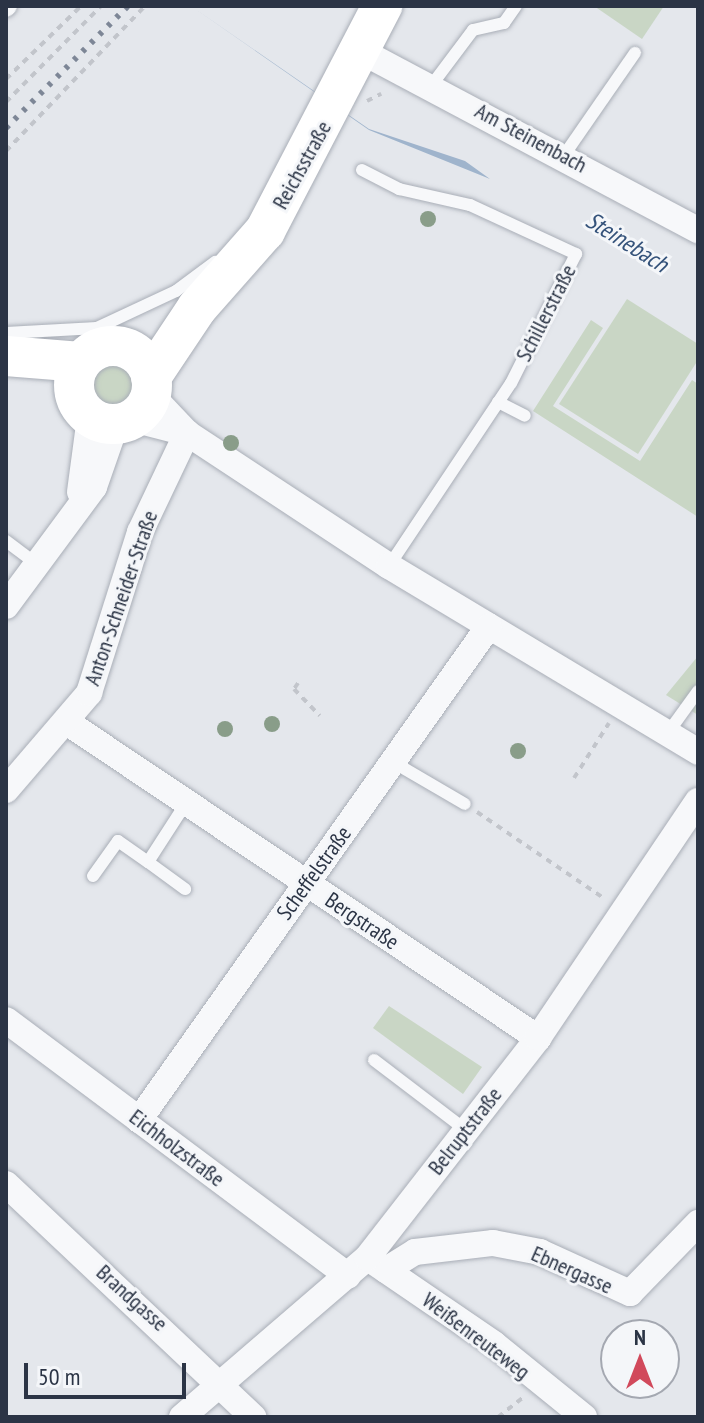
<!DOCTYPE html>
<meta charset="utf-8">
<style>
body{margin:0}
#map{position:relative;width:704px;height:1423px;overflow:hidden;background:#e4e7ec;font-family:"PT Sans Narrow",sans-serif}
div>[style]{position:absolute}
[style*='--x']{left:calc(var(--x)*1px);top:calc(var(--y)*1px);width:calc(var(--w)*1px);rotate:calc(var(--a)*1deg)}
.green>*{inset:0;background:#c9d6c5}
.round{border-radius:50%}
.water>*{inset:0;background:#9fb4cc}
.path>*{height:4px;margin-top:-2px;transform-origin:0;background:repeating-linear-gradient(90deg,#c2c5cb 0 6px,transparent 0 12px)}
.roads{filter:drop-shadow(0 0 2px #a9aeb7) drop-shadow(0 0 2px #a9aeb7)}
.service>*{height:12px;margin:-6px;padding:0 6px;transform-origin:6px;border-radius:6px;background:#f7f8fa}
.pedestrian>*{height:18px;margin:-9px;padding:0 9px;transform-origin:9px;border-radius:9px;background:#f7f8fa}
.minor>*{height:26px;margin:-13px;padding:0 13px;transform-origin:13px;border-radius:13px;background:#f7f8fa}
.primary>*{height:40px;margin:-20px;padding:0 20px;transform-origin:20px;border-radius:20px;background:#fff}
.primary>.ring{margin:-20px;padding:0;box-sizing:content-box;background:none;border:40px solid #fff;border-radius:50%}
.rail>*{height:6px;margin-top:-3px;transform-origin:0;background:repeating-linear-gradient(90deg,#7d8696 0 4px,transparent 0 12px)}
.trees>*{width:16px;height:16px;margin:-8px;border-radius:50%;background:#899d89}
span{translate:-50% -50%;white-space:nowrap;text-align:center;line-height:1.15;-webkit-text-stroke:6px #f4f6f9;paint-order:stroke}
.street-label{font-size:22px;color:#2b3445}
.water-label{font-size:24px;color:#34527a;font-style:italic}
.frame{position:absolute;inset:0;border:8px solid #2b3445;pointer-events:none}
.north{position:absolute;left:600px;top:1319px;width:80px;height:80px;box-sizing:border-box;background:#f4f6f9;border:2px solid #a4a8b1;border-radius:50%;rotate:0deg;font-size:22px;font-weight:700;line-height:32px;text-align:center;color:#2b3445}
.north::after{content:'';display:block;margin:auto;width:28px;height:36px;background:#d1495b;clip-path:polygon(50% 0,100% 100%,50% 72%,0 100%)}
.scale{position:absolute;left:24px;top:1363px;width:162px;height:36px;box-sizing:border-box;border:4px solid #2b3445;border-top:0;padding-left:10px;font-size:24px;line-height:28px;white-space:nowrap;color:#2b3445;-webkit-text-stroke:6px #f4f6f9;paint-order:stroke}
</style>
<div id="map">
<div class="green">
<div style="clip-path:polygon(594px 6px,664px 6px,642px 39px)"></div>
<div style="clip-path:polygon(627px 299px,698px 344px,698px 360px,638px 454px,559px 404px)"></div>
<div style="clip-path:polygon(591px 320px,603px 328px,553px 406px,640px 461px,692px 380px,698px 384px,698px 517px,533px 411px)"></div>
<div class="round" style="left:91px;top:363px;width:44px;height:44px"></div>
<div style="clip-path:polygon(698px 656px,698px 715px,666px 695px)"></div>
<div style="clip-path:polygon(389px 1006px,482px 1067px,463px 1094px,373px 1028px)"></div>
</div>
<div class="water">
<div style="clip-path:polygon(191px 6px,369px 129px,465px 161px,490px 179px,369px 130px)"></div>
</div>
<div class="path">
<div style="--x:6;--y:79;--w:105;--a:-44.2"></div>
<div style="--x:367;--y:101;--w:16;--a:-27"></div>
<div style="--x:6;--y:102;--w:135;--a:-45.3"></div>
<div style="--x:6;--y:151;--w:201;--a:-46.2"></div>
<div style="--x:298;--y:683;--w:7;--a:124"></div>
<div style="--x:294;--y:689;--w:37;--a:46"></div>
<div style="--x:574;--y:778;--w:65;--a:-57.5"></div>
<div style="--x:477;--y:812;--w:155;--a:34.2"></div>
<div style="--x:498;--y:1417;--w:34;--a:-38"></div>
</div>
<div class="roads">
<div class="service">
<div style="--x:431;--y:86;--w:70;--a:-53.1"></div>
<div style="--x:473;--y:30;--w:32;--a:-13"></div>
<div style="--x:504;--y:23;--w:21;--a:-55"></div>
<div style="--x:565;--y:154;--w:123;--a:-55.3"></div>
<div style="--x:362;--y:170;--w:42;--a:27.2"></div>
<div style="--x:399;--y:189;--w:73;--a:12.7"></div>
<div style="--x:470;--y:205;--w:117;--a:24.8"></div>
<div style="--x:576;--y:254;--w:144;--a:116.7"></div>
<div style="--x:511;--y:383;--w:220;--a:123.7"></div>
<div style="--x:97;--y:328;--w:21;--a:73"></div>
<div style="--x:6;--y:333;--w:91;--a:-3.1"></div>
<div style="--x:97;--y:328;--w:87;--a:-25.1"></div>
<div style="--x:176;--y:291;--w:49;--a:-36.6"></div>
<div style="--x:498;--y:402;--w:30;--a:27"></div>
<div style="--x:6;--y:541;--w:39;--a:37"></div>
<div style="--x:667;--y:734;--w:53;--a:-54.2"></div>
<div style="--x:393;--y:762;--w:83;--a:30.3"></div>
<div style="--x:148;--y:862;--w:46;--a:36.1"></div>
<div style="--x:93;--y:876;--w:43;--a:-54.5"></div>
<div style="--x:118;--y:841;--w:37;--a:35"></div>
<div style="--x:148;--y:862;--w:70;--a:-57.2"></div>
<div style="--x:374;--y:1060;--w:116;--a:37.3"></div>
</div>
<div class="pedestrian">
<div style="--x:6;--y:8;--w:3;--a:-45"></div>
</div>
<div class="minor">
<div style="--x:361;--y:51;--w:382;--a:28"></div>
<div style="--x:151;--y:395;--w:52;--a:46.5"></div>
<div style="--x:187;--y:433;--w:242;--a:33.4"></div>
<div style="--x:389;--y:566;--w:361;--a:31"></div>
<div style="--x:132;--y:419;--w:57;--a:14.3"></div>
<div style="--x:80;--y:492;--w:76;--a:-82.4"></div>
<div style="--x:6;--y:606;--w:148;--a:-53.5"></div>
<div style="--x:94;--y:487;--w:67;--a:-70.8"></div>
<div style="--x:68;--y:723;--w:566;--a:33.83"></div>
<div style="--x:6;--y:790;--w:128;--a:-49.4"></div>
<div style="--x:89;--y:693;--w:169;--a:-72.4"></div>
<div style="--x:140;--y:532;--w:110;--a:-64.6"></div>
<div style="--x:6;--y:1020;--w:427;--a:36.8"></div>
<div style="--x:139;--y:1120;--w:605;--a:-54.68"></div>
<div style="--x:6;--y:1184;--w:340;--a:43.3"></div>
<div style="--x:374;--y:1262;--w:145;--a:34.3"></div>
<div style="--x:494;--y:1344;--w:116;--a:39"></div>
<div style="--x:386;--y:1270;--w:34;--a:-32"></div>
<div style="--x:415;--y:1252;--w:79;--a:-6.6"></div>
<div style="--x:493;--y:1243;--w:48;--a:10.8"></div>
<div style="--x:540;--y:1252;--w:99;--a:24.5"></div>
<div style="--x:630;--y:1293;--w:98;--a:-45.8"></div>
<div style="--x:182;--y:1417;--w:244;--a:-40.7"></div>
<div style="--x:367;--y:1258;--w:279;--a:-52.1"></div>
<div style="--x:538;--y:1038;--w:286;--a:-56"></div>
</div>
<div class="primary">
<div class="ring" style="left:74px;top:346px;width:38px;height:38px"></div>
<div style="--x:6;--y:356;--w:75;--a:4.6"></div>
<div style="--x:151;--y:377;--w:83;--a:-56.3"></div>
<div style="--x:197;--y:308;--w:103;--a:-48.6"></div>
<div style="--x:265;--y:231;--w:254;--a:-62.5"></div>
</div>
</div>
<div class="rail">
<div style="--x:6;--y:128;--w:173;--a:-45"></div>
</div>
<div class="trees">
<div style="left:428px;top:219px"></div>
<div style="left:231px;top:443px"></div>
<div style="left:272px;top:724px"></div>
<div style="left:225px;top:729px"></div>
<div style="left:518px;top:751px"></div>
</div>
<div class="street-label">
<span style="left:531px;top:138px;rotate:28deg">Am Steinenbach</span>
<span style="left:302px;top:165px;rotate:-61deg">Reichsstraße</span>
<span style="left:546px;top:313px;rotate:-63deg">Schillerstraße</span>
<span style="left:121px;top:598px;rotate:-71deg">Anton-Schneider-Straße</span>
<span style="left:314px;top:873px;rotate:-54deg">Scheffelstraße</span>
<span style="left:362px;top:921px;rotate:34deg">Bergstraße</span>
<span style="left:465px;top:1131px;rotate:-52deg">Belruptstraße</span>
<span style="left:177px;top:1148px;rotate:37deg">Eichholzstraße</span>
<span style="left:572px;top:1270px;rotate:24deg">Ebnergasse</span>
<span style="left:132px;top:1298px;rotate:42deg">Brandgasse</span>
<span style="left:476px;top:1336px;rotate:37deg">Weißenreuteweg</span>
</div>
<div class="water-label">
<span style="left:627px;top:242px;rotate:32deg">Steinebach</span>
</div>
<div class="frame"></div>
<div class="north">N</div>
<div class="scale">50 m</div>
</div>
